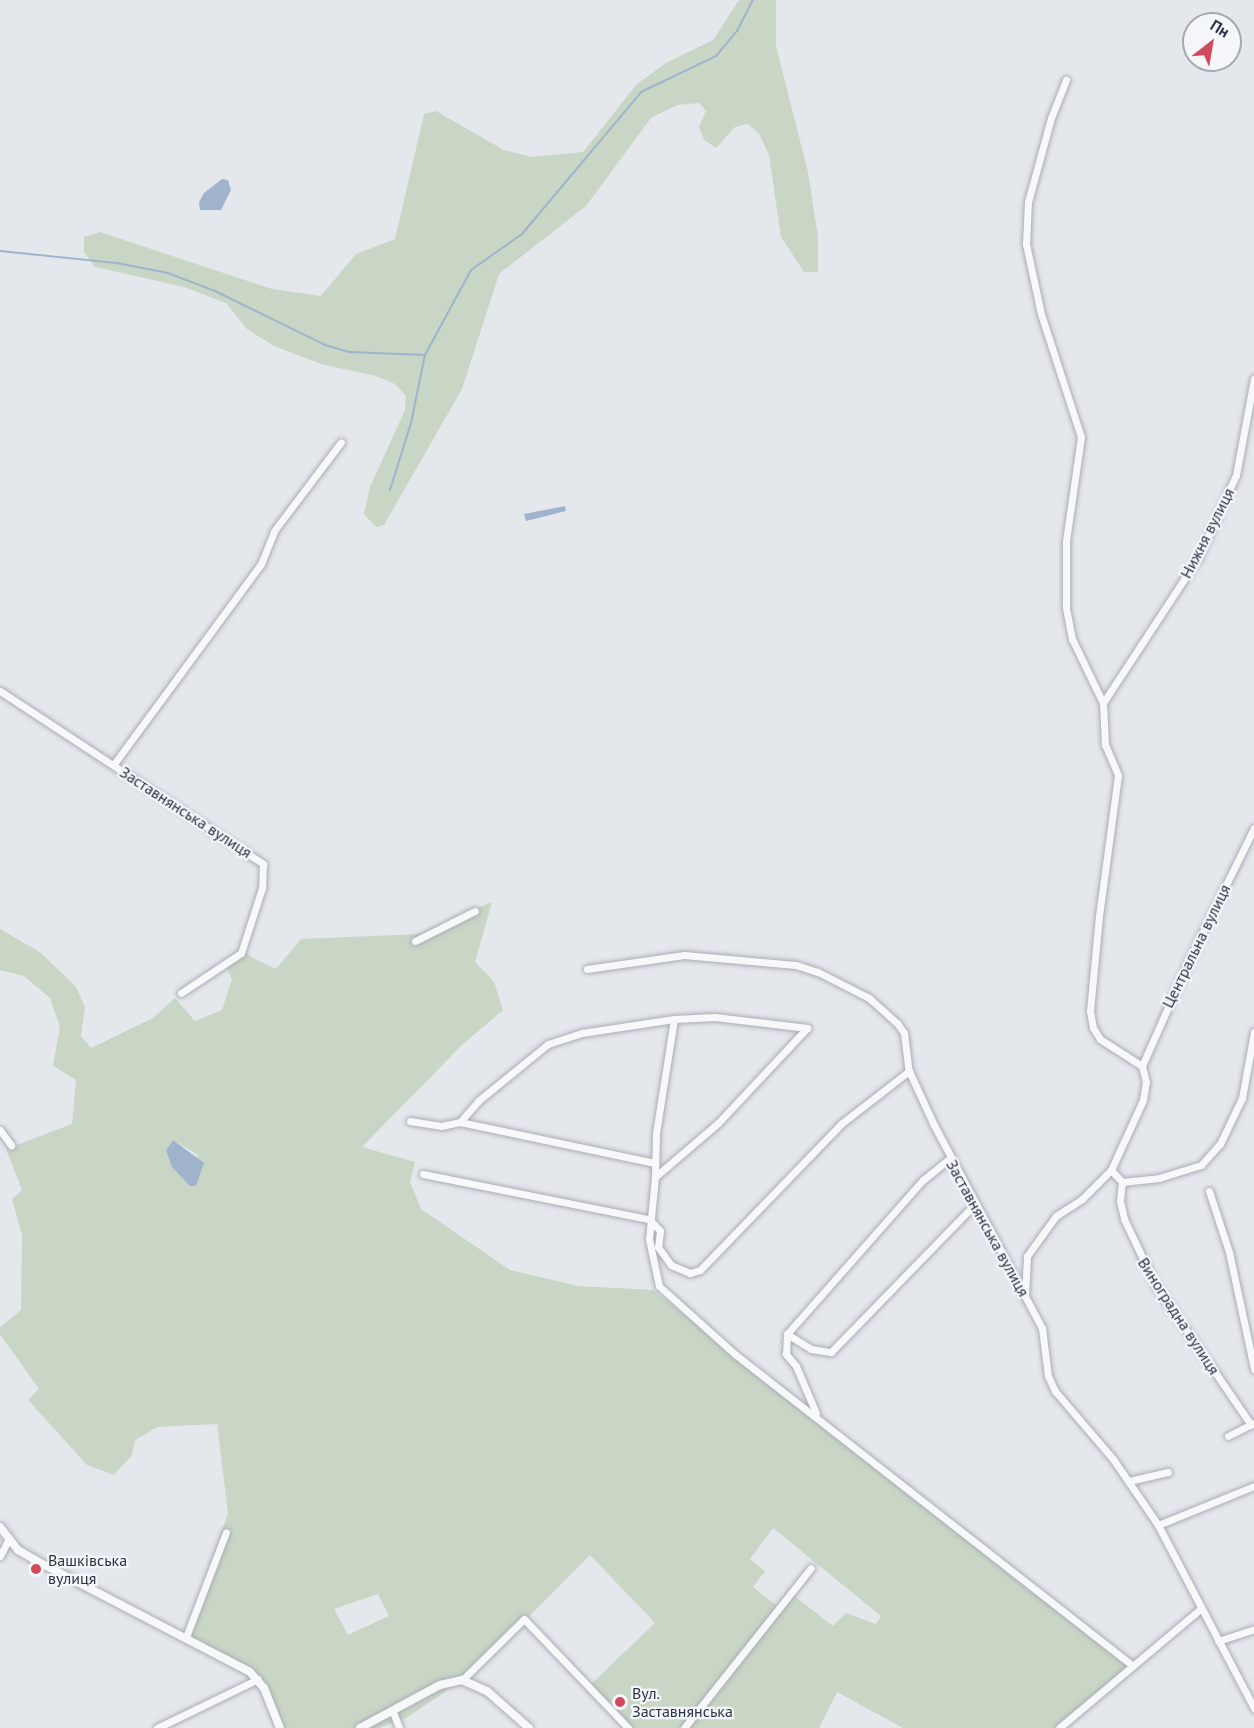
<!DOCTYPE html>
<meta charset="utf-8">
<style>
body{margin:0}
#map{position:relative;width:1254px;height:1728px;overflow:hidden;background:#e4e7ec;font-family:"PT Sans",sans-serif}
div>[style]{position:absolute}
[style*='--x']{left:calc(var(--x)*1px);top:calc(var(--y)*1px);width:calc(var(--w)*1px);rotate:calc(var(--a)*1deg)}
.green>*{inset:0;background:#c9d6c5}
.water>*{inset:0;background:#9fb4cc}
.stream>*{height:2px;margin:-1px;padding:0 1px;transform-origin:1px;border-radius:1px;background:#9fb4cc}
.roads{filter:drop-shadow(0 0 2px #a9aeb7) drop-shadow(0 0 2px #a9aeb7)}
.minor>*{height:7px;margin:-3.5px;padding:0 3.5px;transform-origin:3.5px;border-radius:3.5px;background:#f7f8fa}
.tertiary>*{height:8px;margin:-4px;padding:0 4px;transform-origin:4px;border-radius:4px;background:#f7f8fa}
.dots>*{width:16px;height:16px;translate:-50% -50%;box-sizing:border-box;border:3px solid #f4f6f9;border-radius:50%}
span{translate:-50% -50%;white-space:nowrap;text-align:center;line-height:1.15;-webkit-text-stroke:4.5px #f4f6f9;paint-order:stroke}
.street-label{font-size:16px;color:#2b3445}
.poi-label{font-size:16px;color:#2b3445}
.left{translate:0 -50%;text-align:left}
.north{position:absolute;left:1182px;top:12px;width:60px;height:60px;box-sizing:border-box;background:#f4f6f9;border:2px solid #a4a8b1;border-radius:50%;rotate:31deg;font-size:16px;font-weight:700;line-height:24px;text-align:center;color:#2b3445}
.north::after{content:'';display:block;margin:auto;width:21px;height:27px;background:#d1495b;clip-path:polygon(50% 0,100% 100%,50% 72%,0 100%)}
</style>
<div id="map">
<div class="green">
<div style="clip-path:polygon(739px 0,776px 0,776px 46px,808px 172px,818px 237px,818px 272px,804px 272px,781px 237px,769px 155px,759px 134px,748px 124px,735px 127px,716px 148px,704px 140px,699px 127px,706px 111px,699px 103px,677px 105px,651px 118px,586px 206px,499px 274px,462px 389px,384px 525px,376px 527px,364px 514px,370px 487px,405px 410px,406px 396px,395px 384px,376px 376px,321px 364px,274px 346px,247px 329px,226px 303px,184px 287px,95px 267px,84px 252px,84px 237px,100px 232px,272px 289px,321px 296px,356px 254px,395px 239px,424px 114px,436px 111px,504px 150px,532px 157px,583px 152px,637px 84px,666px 63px,713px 40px)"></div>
<div style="clip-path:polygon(evenodd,492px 902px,475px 962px,494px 982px,503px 1010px,463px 1044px,362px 1147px,415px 1162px,410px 1182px,421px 1209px,510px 1270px,578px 1286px,653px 1290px,1131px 1666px,1059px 1728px,903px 1728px,837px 1692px,819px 1728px,627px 1728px,588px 1687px,655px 1623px,590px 1555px,472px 1674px,406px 1718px,379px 1728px,279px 1728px,262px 1687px,249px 1673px,185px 1637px,228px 1513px,217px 1424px,158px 1427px,135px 1440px,132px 1455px,114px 1475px,87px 1465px,28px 1400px,39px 1389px,0 1334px,0 1327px,21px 1310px,22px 1235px,12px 1199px,22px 1190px,6px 1149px,72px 1124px,76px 1080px,53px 1066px,60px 1027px,50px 998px,24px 976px,0 970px,0 929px,40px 952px,76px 987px,85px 1007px,81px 1036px,91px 1048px,153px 1018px,175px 998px,195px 1021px,222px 1010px,232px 979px,224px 961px,242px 948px,251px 957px,276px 969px,301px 939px,419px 934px,492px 902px,173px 1140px,198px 1155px,184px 1180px,166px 1150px,173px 1140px,492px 902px,773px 1528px,881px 1616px,876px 1624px,846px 1613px,833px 1626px,789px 1592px,777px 1606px,753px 1587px,765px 1571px,750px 1559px,773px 1528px,492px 902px,378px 1594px,389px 1616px,348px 1635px,334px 1609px,378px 1594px)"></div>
</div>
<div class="water">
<div style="clip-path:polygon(222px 179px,228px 180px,231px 190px,221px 210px,200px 210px,199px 202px,204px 193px)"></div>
<div style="clip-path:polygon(565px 506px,566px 511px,526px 521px,524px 514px)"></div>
<div style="clip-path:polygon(173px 1140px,204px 1163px,196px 1186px,190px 1186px,172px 1167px,166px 1150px)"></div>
</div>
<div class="stream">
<div style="--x:0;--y:251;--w:118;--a:5.9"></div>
<div style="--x:117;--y:263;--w:52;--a:11.1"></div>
<div style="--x:168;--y:273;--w:50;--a:21"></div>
<div style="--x:215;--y:291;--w:123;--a:26.1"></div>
<div style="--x:325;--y:345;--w:26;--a:16"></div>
<div style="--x:350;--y:352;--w:75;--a:2.3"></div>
<div style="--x:390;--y:490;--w:70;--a:-72.6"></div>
<div style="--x:411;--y:423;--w:69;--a:-78.4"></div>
<div style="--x:425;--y:355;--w:97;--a:-61.6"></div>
<div style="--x:471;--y:270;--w:62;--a:-35.2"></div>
<div style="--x:522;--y:234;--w:185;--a:-50"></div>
<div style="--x:641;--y:92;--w:83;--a:-25.6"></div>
<div style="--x:716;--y:56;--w:33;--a:-50"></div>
<div style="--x:737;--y:31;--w:35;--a:-63"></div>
</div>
<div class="roads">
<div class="minor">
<div style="--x:0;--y:691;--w:315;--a:33.3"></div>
<div style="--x:263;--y:864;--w:24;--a:92"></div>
<div style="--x:262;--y:888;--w:68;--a:107.9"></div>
<div style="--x:241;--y:953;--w:72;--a:146.3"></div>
<div style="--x:1103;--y:703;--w:173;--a:-56.8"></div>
<div style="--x:1198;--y:558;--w:91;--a:-65.4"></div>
<div style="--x:1236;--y:475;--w:98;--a:-79.4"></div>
<div style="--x:114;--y:764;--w:248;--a:-53.7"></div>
<div style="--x:261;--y:564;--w:35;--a:-68"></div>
<div style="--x:274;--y:531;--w:111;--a:-53"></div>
<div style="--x:415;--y:941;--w:67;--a:-26.6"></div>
<div style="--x:587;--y:969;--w:98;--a:-8.2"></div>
<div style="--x:684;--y:955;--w:112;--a:5.1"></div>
<div style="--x:796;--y:965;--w:23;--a:18"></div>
<div style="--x:818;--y:972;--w:57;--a:27"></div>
<div style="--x:869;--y:998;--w:38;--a:42"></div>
<div style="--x:897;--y:1023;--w:12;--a:55"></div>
<div style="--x:904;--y:1033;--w:38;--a:83"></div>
<div style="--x:909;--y:1071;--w:60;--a:65.2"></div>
<div style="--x:934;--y:1125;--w:230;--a:62"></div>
<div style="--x:1042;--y:1328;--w:48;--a:82.9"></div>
<div style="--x:1048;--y:1376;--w:17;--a:65"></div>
<div style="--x:1055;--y:1391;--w:89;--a:49.5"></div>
<div style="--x:1113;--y:1459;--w:80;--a:55.7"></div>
<div style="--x:1158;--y:1525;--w:207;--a:62.3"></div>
<div style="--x:807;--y:1028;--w:130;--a:133.1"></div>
<div style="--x:718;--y:1123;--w:83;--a:139.4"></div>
<div style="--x:655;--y:1177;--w:62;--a:95.5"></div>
<div style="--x:649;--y:1239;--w:48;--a:78"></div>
<div style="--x:659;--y:1286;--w:103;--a:41.9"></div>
<div style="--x:736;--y:1355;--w:504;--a:38.07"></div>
<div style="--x:1142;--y:1066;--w:116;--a:-66.1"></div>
<div style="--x:1189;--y:960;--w:147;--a:-63.8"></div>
<div style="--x:410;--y:1121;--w:31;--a:9"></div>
<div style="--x:441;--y:1126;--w:19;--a:-12"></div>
<div style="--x:460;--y:1122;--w:28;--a:-49"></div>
<div style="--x:478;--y:1101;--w:90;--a:-39.2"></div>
<div style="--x:548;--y:1044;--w:36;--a:-18"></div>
<div style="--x:582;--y:1033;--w:93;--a:-8.7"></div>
<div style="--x:674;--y:1019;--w:41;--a:-2.8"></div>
<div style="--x:715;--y:1017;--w:93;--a:6.8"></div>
<div style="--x:460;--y:1122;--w:199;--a:11.9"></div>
<div style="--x:0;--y:1130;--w:19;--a:54"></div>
<div style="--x:1111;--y:1170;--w:16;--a:47"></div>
<div style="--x:1122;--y:1182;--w:19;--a:96"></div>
<div style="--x:1120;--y:1201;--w:18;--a:77"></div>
<div style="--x:1124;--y:1219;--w:74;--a:64.5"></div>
<div style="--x:1156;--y:1286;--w:168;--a:55.6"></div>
<div style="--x:423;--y:1174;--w:230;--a:11.3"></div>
<div style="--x:649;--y:1219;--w:16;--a:47"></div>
<div style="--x:660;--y:1231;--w:16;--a:97"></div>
<div style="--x:658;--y:1247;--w:22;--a:54"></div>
<div style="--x:671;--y:1265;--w:21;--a:23"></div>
<div style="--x:690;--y:1273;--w:10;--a:-17"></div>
<div style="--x:700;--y:1270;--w:204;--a:-46"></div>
<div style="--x:842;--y:1123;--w:85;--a:-37.8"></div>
<div style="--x:655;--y:1177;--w:44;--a:-88.7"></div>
<div style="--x:656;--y:1133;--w:115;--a:-81"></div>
<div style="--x:1122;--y:1182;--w:37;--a:-6"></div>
<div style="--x:1159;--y:1178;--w:44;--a:-17.2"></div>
<div style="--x:1201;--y:1165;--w:28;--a:-48"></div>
<div style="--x:1220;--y:1144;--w:51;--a:-64.4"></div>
<div style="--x:1242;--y:1098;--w:67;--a:-79.7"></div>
<div style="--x:1209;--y:1191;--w:64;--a:71.8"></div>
<div style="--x:1229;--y:1252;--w:120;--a:77.9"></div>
<div style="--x:1025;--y:1296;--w:40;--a:-87.1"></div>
<div style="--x:1027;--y:1256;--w:49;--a:-54.1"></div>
<div style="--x:1056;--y:1216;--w:31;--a:-33"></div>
<div style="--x:1082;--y:1199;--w:41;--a:-45"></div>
<div style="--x:1111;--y:1170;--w:77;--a:-65.4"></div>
<div style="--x:1143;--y:1100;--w:18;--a:-81"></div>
<div style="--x:1146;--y:1082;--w:16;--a:-104"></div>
<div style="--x:1142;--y:1066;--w:50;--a:-147.3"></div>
<div style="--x:1100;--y:1039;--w:13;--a:-122"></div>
<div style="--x:1093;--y:1028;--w:17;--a:-100"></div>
<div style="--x:1090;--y:1011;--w:95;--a:-84.6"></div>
<div style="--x:1099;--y:916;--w:142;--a:-82.3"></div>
<div style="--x:1118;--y:775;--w:33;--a:-113"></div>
<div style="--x:1105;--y:745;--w:42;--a:-92.7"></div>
<div style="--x:1103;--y:703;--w:71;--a:-115.8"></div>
<div style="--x:1072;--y:639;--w:33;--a:-101"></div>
<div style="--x:1066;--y:607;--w:66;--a:-90"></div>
<div style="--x:1066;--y:541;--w:105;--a:-81.8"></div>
<div style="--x:1081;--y:437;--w:129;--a:-108"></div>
<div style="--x:1041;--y:314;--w:72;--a:-102.1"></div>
<div style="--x:1026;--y:244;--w:42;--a:-87.3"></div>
<div style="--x:1028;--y:202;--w:87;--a:-74.7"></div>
<div style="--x:1051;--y:118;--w:41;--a:-68.5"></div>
<div style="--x:787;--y:1334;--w:28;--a:32"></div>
<div style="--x:811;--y:1349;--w:20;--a:9"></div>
<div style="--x:831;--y:1352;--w:206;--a:-45.8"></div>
<div style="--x:816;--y:1413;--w:51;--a:-113.1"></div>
<div style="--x:796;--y:1366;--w:16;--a:-130"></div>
<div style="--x:786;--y:1354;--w:20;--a:-87"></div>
<div style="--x:787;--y:1334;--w:205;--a:-48.6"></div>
<div style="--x:923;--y:1180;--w:35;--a:-39"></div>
<div style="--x:1228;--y:1436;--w:28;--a:-27"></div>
<div style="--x:1129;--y:1481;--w:40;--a:-13"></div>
<div style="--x:1158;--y:1525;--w:104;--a:-22.1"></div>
<div style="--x:0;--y:1556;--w:20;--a:-63"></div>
<div style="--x:186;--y:1637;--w:112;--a:-69.1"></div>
<div style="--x:1218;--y:1641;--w:38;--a:-18"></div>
<div style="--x:462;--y:1680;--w:87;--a:-44.5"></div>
<div style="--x:524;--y:1619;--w:151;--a:46.3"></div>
<div style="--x:393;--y:1712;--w:17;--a:69"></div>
<div style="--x:157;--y:1728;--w:112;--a:-25.9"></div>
<div style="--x:684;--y:1728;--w:204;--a:-51.6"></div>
<div style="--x:1059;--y:1728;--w:183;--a:-40.1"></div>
</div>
<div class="tertiary">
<div style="--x:0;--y:1527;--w:29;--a:52"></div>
<div style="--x:18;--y:1550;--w:20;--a:30"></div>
<div style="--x:35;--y:1560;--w:242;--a:27.5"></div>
<div style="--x:250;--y:1672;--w:21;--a:49"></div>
<div style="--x:264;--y:1688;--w:43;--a:68.2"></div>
<div style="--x:360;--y:1728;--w:91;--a:-28.3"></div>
<div style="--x:440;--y:1685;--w:23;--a:-13"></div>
<div style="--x:462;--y:1680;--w:27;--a:24"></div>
<div style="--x:487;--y:1691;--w:56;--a:41.4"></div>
</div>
</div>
<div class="dots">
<div style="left:36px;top:1569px;background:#d1495b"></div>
<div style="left:620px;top:1702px;background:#d1495b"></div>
</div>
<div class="street-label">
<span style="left:1207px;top:533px;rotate:-63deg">Нижня вулиця</span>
<span style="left:186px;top:812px;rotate:33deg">Заставнянська вулиця</span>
<span style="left:1196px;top:946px;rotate:-64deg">Центральна вулиця</span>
<span style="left:988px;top:1228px;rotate:61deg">Заставнянська вулиця</span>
<span style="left:1179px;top:1316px;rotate:57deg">Виноградна вулиця</span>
</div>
<div class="poi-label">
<span class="left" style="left:48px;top:1569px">Вашківська<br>вулиця</span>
<span class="left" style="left:632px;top:1702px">Вул.<br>Заставнянська</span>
</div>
<div class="north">Пн</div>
</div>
